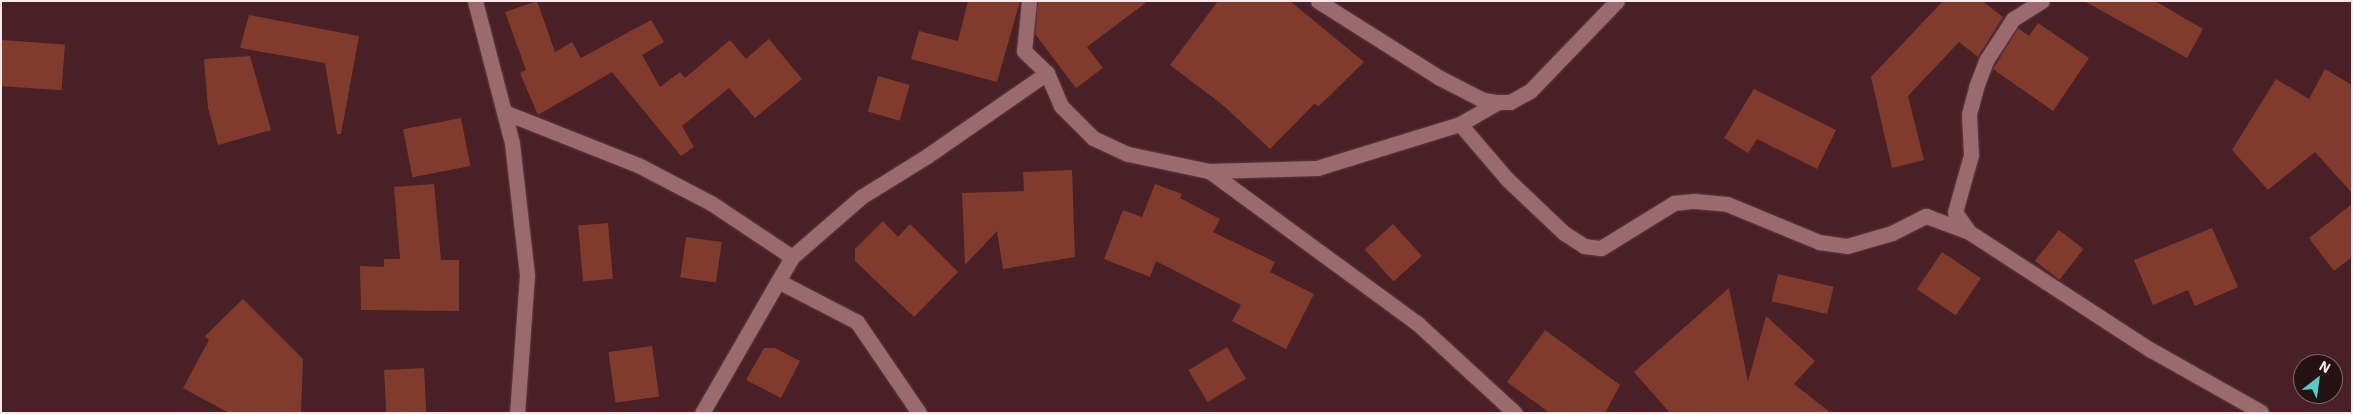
<!DOCTYPE html>
<style>
body{margin:0}
#map{position:relative;width:2353px;height:414px;overflow:hidden;background:#492026;font-family:"IBM Plex Sans",sans-serif}
div>[style]{position:absolute}
[style*='--x']{left:calc(var(--x)*1px);top:calc(var(--y)*1px);width:calc(var(--w)*1px);rotate:calc(var(--a)*1deg)}
.building>*{inset:0;background:#813b2d;transform-origin:0 0}
.roads{filter:drop-shadow(0 0 1px #5f3d44) drop-shadow(0 0 1px #5f3d44)}
.street>*{height:15px;margin:-7.5px;padding:0 7.5px;transform-origin:7.5px;border-radius:7.5px;background:#9a6a6f}
span{translate:-50% -50%;white-space:nowrap;text-align:center;line-height:1.15;-webkit-text-stroke:4px #231113;paint-order:stroke}
.frame{position:absolute;inset:0;border:2px solid #ffe8ea;pointer-events:none}
.north{position:absolute;left:2293px;top:354px;width:50px;height:50px;box-sizing:border-box;background:#231113;border:1px solid #7b6769;border-radius:50%;rotate:30deg;font-size:14px;font-weight:700;line-height:20px;text-align:center;color:#ffe8ea}
.north::after{content:'';display:block;margin:auto;width:18px;height:22px;background:#53cdca;clip-path:polygon(50% 0,100% 100%,50% 72%,0 100%)}
</style>
<div id="map">
<div class="building">
<div style="clip-path:polygon(537px 1px,555px 52px,572px 42px,581px 58px,651px 20px,664px 42px,642px 55px,660px 87px,680px 72px,685px 78px,730px 40px,746px 59px,769px 39px,802px 79px,755px 118px,729px 88px,682px 126px,694px 147px,681px 156px,612px 72px,538px 115px,520px 73px,526px 70px,505px 12px)"></div>
<div style="clip-path:polygon(968px 1px,1020px 1px,997px 82px,911px 59px,919px 31px,958px 41px)"></div>
<div style="clip-path:polygon(1038px 1px,1148px 1px,1087px 47px,1103px 68px,1076px 88px,1035px 34px)"></div>
<div style="clip-path:polygon(1218px 1px,1290px 1px,1364px 62px,1319px 106px,1314px 104px,1270px 149px,1224px 106px,1170px 65px)"></div>
<div style="clip-path:polygon(1943px 1px,1982px 1px,2003px 17px,1978px 57px,1959px 42px,1908px 96px,1924px 160px,1892px 168px,1871px 77px)"></div>
<div style="clip-path:polygon(2084px 1px,2155px 1px,2203px 29px,2187px 58px)"></div>
<div style="clip-path:polygon(249px 15px,359px 36px,341px 134px,337px 134px,325px 63px,240px 48px)"></div>
<div style="clip-path:polygon(2038px 23px,2089px 58px,2053px 111px,1993px 69px,2018px 28px,2029px 36px)"></div>
<div style="left:1px;top:40px;width:64px;height:46px;rotate:4deg"></div>
<div style="clip-path:polygon(250px 56px,271px 130px,218px 145px,208px 108px,204px 59px)"></div>
<div style="clip-path:polygon(2325px 69px,2352px 85px,2352px 193px,2315px 152px,2268px 190px,2232px 150px,2276px 79px,2309px 99px)"></div>
<div style="left:878px;top:76px;width:33px;height:37px;rotate:16deg"></div>
<div style="clip-path:polygon(1754px 89px,1836px 130px,1817px 169px,1757px 139px,1748px 153px,1724px 138px)"></div>
<div style="left:461px;top:118px;width:49px;height:59px;rotate:79deg"></div>
<div style="clip-path:polygon(1072px 170px,1075px 257px,1003px 269px,997px 231px,965px 265px,962px 193px,1024px 191px,1023px 172px)"></div>
<div style="clip-path:polygon(434px 184px,441px 260px,459px 260px,459px 311px,361px 310px,360px 266px,384px 267px,384px 259px,400px 259px,394px 187px)"></div>
<div style="clip-path:polygon(1155px 184px,1182px 194px,1180px 198px,1220px 219px,1213px 232px,1275px 262px,1270px 272px,1314px 294px,1286px 349px,1232px 321px,1241px 305px,1156px 261px,1150px 277px,1104px 259px,1123px 210px,1142px 217px)"></div>
<div style="clip-path:polygon(2352px 204px,2352px 257px,2334px 271px,2309px 238px)"></div>
<div style="clip-path:polygon(883px 221px,898px 237px,910px 224px,958px 272px,914px 317px,855px 261px,855px 249px)"></div>
<div style="left:608px;top:223px;width:56px;height:30px;rotate:85deg"></div>
<div style="left:1393px;top:224px;width:43px;height:38px;rotate:48deg"></div>
<div style="clip-path:polygon(2212px 228px,2238px 287px,2195px 306px,2188px 290px,2153px 305px,2134px 260px)"></div>
<div style="left:2059px;top:230px;width:31px;height:39px;rotate:38deg"></div>
<div style="left:686px;top:237px;width:36px;height:41px;rotate:8deg"></div>
<div style="left:1942px;top:252px;width:47px;height:45px;rotate:34deg"></div>
<div style="left:1778px;top:274px;width:57px;height:28px;rotate:13deg"></div>
<div style="clip-path:polygon(1729px 288px,1748px 382px,1766px 316px,1815px 361px,1794px 384px,1831px 413px,1670px 413px,1634px 372px)"></div>
<div style="clip-path:polygon(243px 299px,303px 359px,301px 413px,229px 413px,183px 388px,209px 340px,205px 336px)"></div>
<div style="clip-path:polygon(1545px 330px,1620px 385px,1605px 413px,1550px 413px,1507px 382px)"></div>
<div style="left:652px;top:346px;width:51px;height:44px;rotate:82deg"></div>
<div style="left:1227px;top:347px;width:37px;height:45px;rotate:59deg"></div>
<div style="clip-path:polygon(764px 348px,775px 348px,800px 361px,781px 398px,746px 380px)"></div>
<div style="left:424px;top:368px;width:45px;height:40px;rotate:87deg"></div>
</div>
<div class="roads">
<div class="street">
<div style="--x:475;--y:1;--w:147;--a:75.4"></div>
<div style="--x:512;--y:143;--w:133;--a:83.5"></div>
<div style="--x:527;--y:275;--w:138;--a:94.1"></div>
<div style="--x:1029;--y:1;--w:50;--a:95.7"></div>
<div style="--x:1024;--y:51;--w:32;--a:44"></div>
<div style="--x:1047;--y:73;--w:36;--a:67"></div>
<div style="--x:1061;--y:106;--w:45;--a:45"></div>
<div style="--x:1093;--y:138;--w:38;--a:25"></div>
<div style="--x:1128;--y:154;--w:83;--a:11.9"></div>
<div style="--x:1209;--y:171;--w:108;--a:-1.6"></div>
<div style="--x:1317;--y:168;--w:150;--a:-17.1"></div>
<div style="--x:1460;--y:124;--w:44;--a:-30.1"></div>
<div style="--x:1318;--y:1;--w:142;--a:32.3"></div>
<div style="--x:1438;--y:77;--w:51;--a:27.1"></div>
<div style="--x:1483;--y:100;--w:15;--a:8"></div>
<div style="--x:1498;--y:102;--w:12;--a:0"></div>
<div style="--x:1510;--y:102;--w:23;--a:-29"></div>
<div style="--x:1530;--y:91;--w:125;--a:-46"></div>
<div style="--x:504;--y:112;--w:144;--a:21.6"></div>
<div style="--x:638;--y:165;--w:82;--a:27.5"></div>
<div style="--x:711;--y:203;--w:97;--a:33.7"></div>
<div style="--x:1460;--y:124;--w:72;--a:49.5"></div>
<div style="--x:1507;--y:179;--w:79;--a:43.5"></div>
<div style="--x:1564;--y:233;--w:24;--a:33"></div>
<div style="--x:1584;--y:246;--w:17;--a:7"></div>
<div style="--x:1601;--y:248;--w:86;--a:-31.7"></div>
<div style="--x:1674;--y:203;--w:20;--a:-6"></div>
<div style="--x:1694;--y:201;--w:33;--a:5"></div>
<div style="--x:1727;--y:204;--w:100;--a:22.4"></div>
<div style="--x:1819;--y:242;--w:28;--a:8"></div>
<div style="--x:1847;--y:246;--w:47;--a:-16.1"></div>
<div style="--x:1892;--y:233;--w:38;--a:-27"></div>
<div style="--x:1926;--y:216;--w:46;--a:20.4"></div>
<div style="--x:1969;--y:232;--w:217;--a:33"></div>
<div style="--x:2151;--y:350;--w:126;--a:29.4"></div>
<div style="--x:1209;--y:171;--w:258;--a:36.2"></div>
<div style="--x:1417;--y:323;--w:133;--a:42.6"></div>
<div style="--x:1969;--y:232;--w:24;--a:-125"></div>
<div style="--x:1955;--y:212;--w:59;--a:-74.3"></div>
<div style="--x:1971;--y:155;--w:41;--a:-92.8"></div>
<div style="--x:1969;--y:114;--w:28;--a:-75"></div>
<div style="--x:1976;--y:87;--w:30;--a:-69"></div>
<div style="--x:1987;--y:59;--w:48;--a:-57"></div>
<div style="--x:2013;--y:19;--w:34;--a:-32"></div>
<div style="--x:778;--y:281;--w:89;--a:27.4"></div>
<div style="--x:857;--y:322;--w:110;--a:55.7"></div>
<div style="--x:702;--y:413;--w:180;--a:-60"></div>
<div style="--x:792;--y:257;--w:91;--a:-41"></div>
<div style="--x:861;--y:197;--w:78;--a:-31.8"></div>
<div style="--x:927;--y:156;--w:146;--a:-34.7"></div>
</div>
</div>
<div class="frame"></div>
<div class="north">N</div>
</div>
